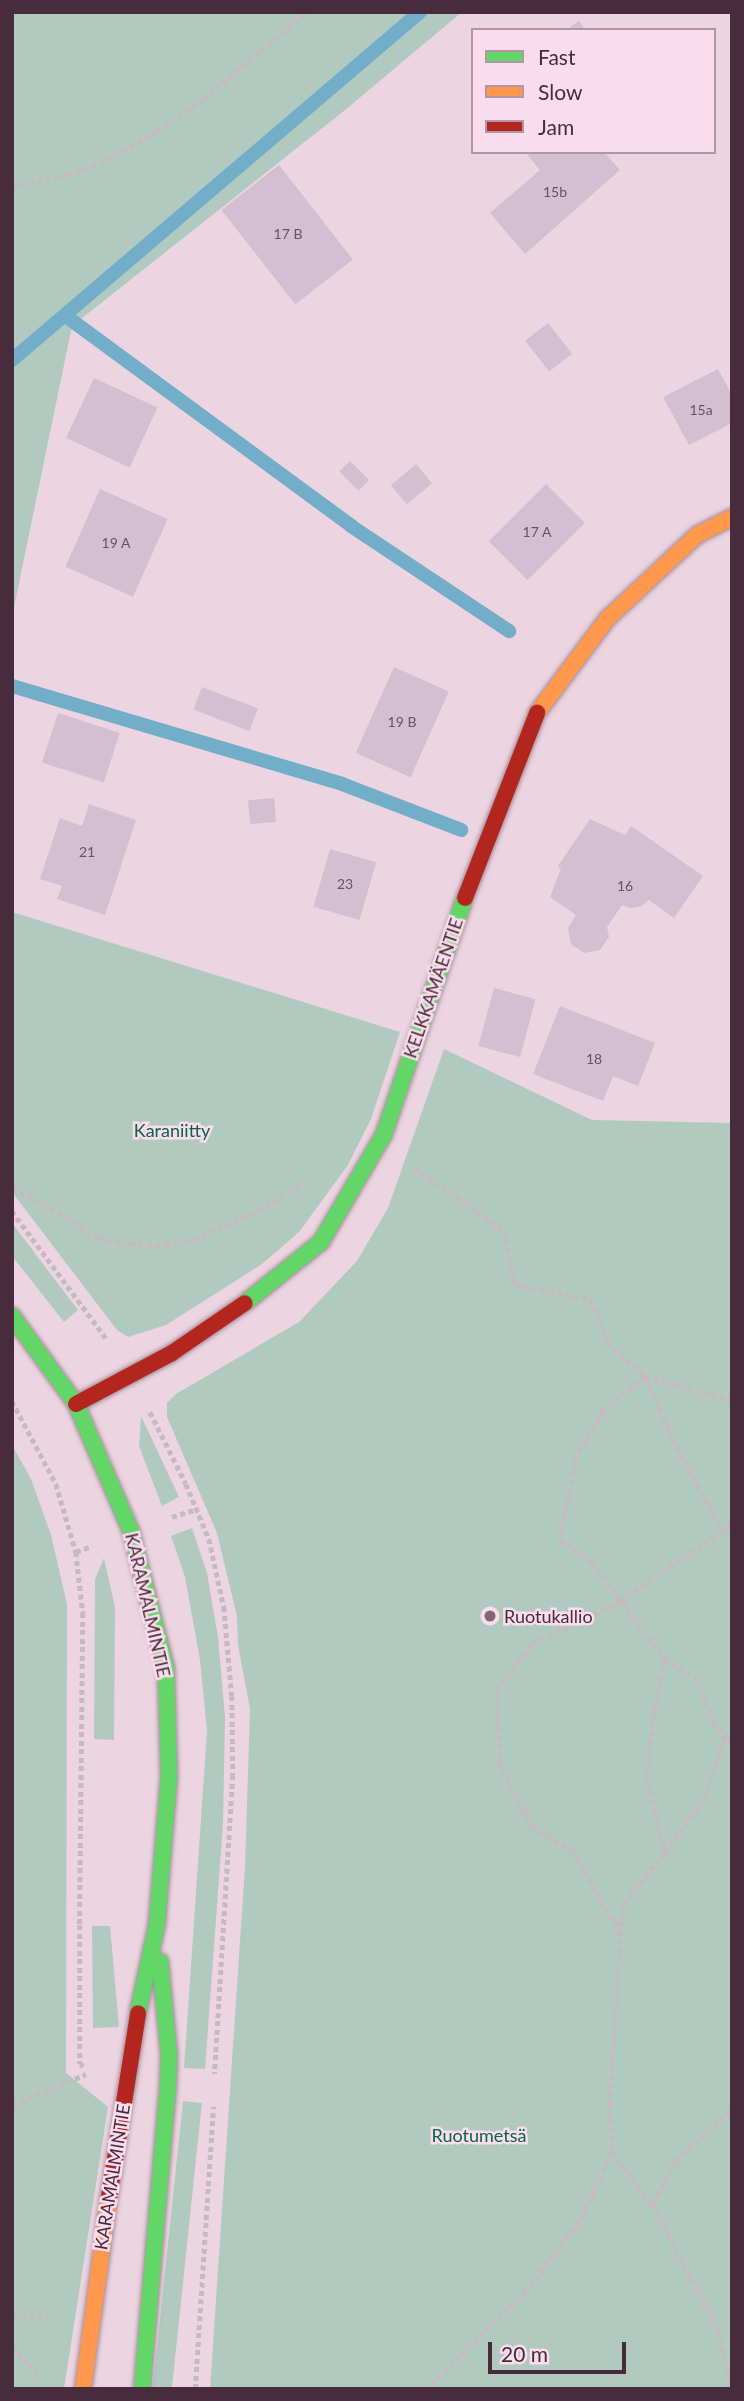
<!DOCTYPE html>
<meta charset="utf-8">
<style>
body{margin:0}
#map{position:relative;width:744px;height:2401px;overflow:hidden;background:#ecd4e1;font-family:Lato,sans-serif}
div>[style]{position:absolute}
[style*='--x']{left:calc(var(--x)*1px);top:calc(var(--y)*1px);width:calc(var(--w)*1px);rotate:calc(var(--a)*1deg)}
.green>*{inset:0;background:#b1cabf;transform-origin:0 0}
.stream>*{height:14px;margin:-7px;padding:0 7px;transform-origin:7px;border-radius:7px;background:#72aec8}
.building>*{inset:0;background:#d3bfcf;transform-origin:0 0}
.path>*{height:4.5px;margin-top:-2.25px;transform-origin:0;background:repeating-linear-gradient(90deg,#c6bac0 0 5px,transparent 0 8.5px)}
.roads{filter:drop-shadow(0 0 2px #a48d9a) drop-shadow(0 0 2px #a48d9a)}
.fast>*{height:16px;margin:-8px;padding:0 8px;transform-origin:8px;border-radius:8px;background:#63d668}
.slow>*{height:16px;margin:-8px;padding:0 8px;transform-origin:8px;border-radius:8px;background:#ff974d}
.jam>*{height:16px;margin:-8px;padding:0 8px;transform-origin:8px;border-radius:8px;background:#b3261e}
.dots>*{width:19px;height:19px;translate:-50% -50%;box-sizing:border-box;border:4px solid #fadcec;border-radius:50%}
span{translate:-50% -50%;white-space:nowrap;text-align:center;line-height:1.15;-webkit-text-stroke:5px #fadcec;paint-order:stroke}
.number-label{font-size:14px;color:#6b5161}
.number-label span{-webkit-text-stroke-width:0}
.street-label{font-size:18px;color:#482c3c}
.park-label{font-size:18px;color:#046547}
.poi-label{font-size:18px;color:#482c3c}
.left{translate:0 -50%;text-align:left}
.frame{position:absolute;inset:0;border:14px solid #482c3c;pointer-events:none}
.legend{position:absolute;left:471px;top:28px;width:245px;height:126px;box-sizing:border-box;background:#fadcec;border:2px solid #b396a6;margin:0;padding:9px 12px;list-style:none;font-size:21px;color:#482c3c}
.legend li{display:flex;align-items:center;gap:14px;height:35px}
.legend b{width:35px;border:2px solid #b396a6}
.scale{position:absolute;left:488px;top:2342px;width:138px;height:32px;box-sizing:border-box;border:4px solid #482c3c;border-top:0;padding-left:9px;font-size:21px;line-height:24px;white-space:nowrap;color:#482c3c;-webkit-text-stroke:5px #fadcec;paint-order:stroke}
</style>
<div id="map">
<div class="green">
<div style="clip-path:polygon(12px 12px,462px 12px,345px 110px,72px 326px,12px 617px)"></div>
<div style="clip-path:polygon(12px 912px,400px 1032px,371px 1119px,348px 1165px,299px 1232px,262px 1264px,166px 1325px,128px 1337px,117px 1330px,12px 1192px)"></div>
<div style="clip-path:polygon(444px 1049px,592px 1120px,732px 1123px,732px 2389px,210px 2389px,245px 1867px,250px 1709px,238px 1645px,237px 1616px,217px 1533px,167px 1417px,167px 1403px,176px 1394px,299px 1322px,357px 1261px,388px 1208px)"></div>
<div style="clip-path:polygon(12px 1223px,78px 1310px,64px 1322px,12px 1256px)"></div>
<div style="clip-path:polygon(141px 1416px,179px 1497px,162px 1506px,139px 1446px)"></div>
<div style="clip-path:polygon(12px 1445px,31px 1479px,51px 1535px,67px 1604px,66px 2073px,108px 2107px,64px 2389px,12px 2389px)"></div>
<div style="clip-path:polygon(192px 1528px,207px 1573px,218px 1637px,225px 1717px,223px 1824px,205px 2069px,184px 2068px,207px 1731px,200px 1660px,185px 1577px,171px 1536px)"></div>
<div style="clip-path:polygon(104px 1558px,115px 1607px,114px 1740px,94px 1739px,95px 1579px)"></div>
<div style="clip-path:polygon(92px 1926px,110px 1926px,119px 2027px,93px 2028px)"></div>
<div style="left:183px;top:2101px;width:19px;height:289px;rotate:6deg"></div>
</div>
<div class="stream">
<div style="--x:67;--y:317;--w:353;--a:36.3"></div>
<div style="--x:351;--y:526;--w:190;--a:33.6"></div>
<div style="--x:12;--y:360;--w:536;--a:-40.46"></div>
<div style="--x:12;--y:686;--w:344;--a:16.5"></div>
<div style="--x:342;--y:784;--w:128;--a:21.1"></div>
</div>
<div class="building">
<div style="clip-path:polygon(579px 21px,585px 30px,566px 30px)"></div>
<div style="clip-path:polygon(525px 152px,604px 152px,620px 170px,525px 254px,490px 213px,540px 170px)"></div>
<div style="left:279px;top:165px;width:120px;height:73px;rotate:52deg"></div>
<div style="left:548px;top:323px;width:39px;height:29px;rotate:52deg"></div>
<div style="clip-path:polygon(718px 369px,732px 395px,732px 423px,689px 445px,663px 397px)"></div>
<div style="left:94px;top:378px;width:70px;height:66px;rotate:25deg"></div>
<div style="left:350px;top:461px;width:27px;height:15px;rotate:45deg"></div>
<div style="left:416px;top:464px;width:25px;height:33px;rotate:50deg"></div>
<div style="left:546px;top:484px;width:55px;height:81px;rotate:45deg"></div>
<div style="left:100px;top:489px;width:74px;height:85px;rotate:24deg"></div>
<div style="left:394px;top:667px;width:60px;height:94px;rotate:24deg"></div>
<div style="left:202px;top:687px;width:60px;height:24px;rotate:21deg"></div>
<div style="left:58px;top:713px;width:65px;height:52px;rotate:18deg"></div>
<div style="left:274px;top:798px;width:24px;height:26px;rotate:85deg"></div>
<div style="clip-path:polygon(89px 804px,136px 820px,105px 915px,57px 899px,62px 886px,40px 879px,60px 818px,82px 826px)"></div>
<div style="clip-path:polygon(590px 819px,625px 835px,631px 826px,703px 876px,674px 918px,649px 900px,642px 906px,630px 908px,622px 905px,607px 927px,609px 937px,600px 950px,584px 953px,571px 944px,568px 928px,576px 915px,550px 897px,561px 869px,558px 866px)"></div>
<div style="left:330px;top:849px;width:48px;height:60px;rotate:16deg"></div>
<div style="left:494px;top:988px;width:43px;height:60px;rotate:15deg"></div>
<div style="clip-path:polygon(560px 1006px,655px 1043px,638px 1086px,613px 1076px,603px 1101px,533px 1074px)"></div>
</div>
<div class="path">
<div style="--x:12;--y:186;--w:56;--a:-11.3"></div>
<div style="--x:67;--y:175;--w:44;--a:-20.1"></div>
<div style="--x:108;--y:160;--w:57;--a:-30.6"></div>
<div style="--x:157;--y:131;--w:56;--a:-34.8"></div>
<div style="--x:203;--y:99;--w:136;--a:-39.9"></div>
<div style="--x:414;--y:1168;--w:111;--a:34.7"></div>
<div style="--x:505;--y:1231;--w:55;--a:79.5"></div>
<div style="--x:515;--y:1285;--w:77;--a:10.4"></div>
<div style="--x:591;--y:1299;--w:47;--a:68.9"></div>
<div style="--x:608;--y:1343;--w:51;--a:41.8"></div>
<div style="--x:646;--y:1377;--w:55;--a:141.7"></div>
<div style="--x:603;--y:1411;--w:51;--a:120.6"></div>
<div style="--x:577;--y:1455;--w:87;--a:101.3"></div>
<div style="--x:560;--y:1540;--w:39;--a:35"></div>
<div style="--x:592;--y:1562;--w:121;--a:53"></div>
<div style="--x:665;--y:1659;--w:56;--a:101.3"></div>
<div style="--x:654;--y:1714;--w:61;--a:96.5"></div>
<div style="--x:647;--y:1775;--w:80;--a:77"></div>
<div style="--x:665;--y:1853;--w:67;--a:128.9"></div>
<div style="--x:623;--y:1905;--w:197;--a:93.8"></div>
<div style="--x:610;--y:2102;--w:50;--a:87.7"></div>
<div style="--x:612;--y:2152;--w:77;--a:114.6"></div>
<div style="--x:580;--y:2222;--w:88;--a:128"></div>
<div style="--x:526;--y:2291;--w:139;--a:135"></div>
<div style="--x:12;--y:1189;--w:26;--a:23"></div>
<div style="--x:36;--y:1199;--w:74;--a:31.8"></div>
<div style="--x:99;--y:1238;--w:32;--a:11"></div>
<div style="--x:130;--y:1244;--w:36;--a:2"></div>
<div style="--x:166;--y:1245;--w:29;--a:-12"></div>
<div style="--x:194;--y:1239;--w:70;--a:-24.4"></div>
<div style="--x:258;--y:1210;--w:55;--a:-30.8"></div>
<div style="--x:12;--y:1211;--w:158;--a:53.5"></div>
<div style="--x:646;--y:1377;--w:77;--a:66.1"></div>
<div style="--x:677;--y:1447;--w:97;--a:61.6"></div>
<div style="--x:646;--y:1377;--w:89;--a:15"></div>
<div style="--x:12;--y:1401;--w:94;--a:62.1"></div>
<div style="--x:56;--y:1484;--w:71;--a:73.6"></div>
<div style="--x:76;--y:1552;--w:61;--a:83.5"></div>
<div style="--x:83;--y:1613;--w:312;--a:90.6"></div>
<div style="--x:80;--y:1925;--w:139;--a:90"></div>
<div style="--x:80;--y:2064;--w:4;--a:27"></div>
<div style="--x:150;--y:1412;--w:80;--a:63.4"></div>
<div style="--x:186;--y:1484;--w:60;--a:67.3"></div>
<div style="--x:209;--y:1539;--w:70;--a:77.6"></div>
<div style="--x:224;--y:1607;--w:89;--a:84.9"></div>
<div style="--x:232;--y:1696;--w:79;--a:89.3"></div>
<div style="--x:233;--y:1775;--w:299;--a:93.5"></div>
<div style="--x:172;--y:1517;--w:25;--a:-18"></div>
<div style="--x:76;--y:1552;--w:17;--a:-21"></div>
<div style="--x:665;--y:1659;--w:37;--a:31"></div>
<div style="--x:697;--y:1678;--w:46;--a:69.6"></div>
<div style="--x:713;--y:1721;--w:30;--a:50"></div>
<div style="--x:665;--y:1853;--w:67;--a:-54.7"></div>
<div style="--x:704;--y:1798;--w:66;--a:-71.6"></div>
<div style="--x:621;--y:1935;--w:96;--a:-120"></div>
<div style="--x:573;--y:1852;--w:48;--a:-148.6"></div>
<div style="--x:532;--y:1827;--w:69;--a:-117.7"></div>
<div style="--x:500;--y:1766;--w:76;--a:-92.3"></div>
<div style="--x:497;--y:1690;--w:58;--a:-52.7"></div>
<div style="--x:532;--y:1644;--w:98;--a:-26"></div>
<div style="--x:620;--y:1601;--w:136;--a:-34.5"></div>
<div style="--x:12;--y:2105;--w:80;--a:-22.7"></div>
<div style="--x:612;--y:2152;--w:66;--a:52.4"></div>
<div style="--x:652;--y:2204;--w:144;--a:62.2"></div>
<div style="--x:719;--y:2331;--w:59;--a:79.3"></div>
<div style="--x:653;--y:2203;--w:49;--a:-61.9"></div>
<div style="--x:676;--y:2160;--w:76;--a:-42.3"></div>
<div style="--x:12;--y:2314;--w:38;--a:3"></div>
<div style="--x:12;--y:2346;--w:41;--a:47"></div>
<div style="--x:195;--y:2389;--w:283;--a:-86.3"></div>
</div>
<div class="roads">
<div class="fast">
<div style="--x:245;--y:1303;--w:97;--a:-38.8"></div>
<div style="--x:321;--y:1242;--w:125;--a:-59.7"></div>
<div style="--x:384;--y:1134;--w:250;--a:-71.1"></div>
<div style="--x:12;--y:1316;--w:109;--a:54"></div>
<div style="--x:76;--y:1404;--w:138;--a:66.6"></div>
<div style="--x:131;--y:1531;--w:141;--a:75.7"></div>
<div style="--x:166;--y:1668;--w:109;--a:88.4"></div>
<div style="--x:169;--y:1777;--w:147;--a:94.7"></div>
<div style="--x:157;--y:1924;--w:91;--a:102.1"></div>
<div style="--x:142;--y:2389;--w:305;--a:-85.1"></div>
<div style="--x:168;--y:2085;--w:31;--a:-88"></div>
<div style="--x:169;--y:2054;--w:93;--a:-95.5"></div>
</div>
<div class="slow">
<div style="--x:537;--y:713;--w:117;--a:-53.3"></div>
<div style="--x:607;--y:619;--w:123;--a:-43"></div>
<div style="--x:697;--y:535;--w:39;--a:-27"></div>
<div style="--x:83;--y:2389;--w:194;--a:-82.3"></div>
</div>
<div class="jam">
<div style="--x:465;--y:898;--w:199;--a:-68.7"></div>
<div style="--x:76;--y:1404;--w:109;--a:-28"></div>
<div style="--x:172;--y:1353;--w:88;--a:-34.4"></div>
<div style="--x:109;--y:2197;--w:186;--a:-81"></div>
</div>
</div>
<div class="dots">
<div style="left:490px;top:1616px;background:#816776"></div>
</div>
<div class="number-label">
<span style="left:555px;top:192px">15b</span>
<span style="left:288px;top:234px">17 B</span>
<span style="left:701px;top:410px">15a</span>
<span style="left:537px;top:532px">17 A</span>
<span style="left:116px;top:543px">19 A</span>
<span style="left:402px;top:722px">19 B</span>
<span style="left:87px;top:852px">21</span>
<span style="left:345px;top:884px">23</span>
<span style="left:625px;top:886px">16</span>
<span style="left:594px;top:1059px">18</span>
</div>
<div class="street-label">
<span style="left:433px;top:988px;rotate:-71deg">KELKKAMÄENTIE</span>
<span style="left:148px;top:1605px;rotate:77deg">KARAMALMINTIE</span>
<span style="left:112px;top:2177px;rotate:-81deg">KARAMALMINTIE</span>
</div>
<div class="park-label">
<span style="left:172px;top:1130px">Karaniitty</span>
<span style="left:479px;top:2135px">Ruotumetsä</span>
</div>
<div class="poi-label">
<span class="left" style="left:504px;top:1616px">Ruotukallio</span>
</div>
<div class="frame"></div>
<ul class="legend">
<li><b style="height:9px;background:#63d668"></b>Fast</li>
<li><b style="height:9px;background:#ff974d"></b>Slow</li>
<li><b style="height:9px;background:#b3261e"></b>Jam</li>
</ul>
<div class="scale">20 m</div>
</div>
